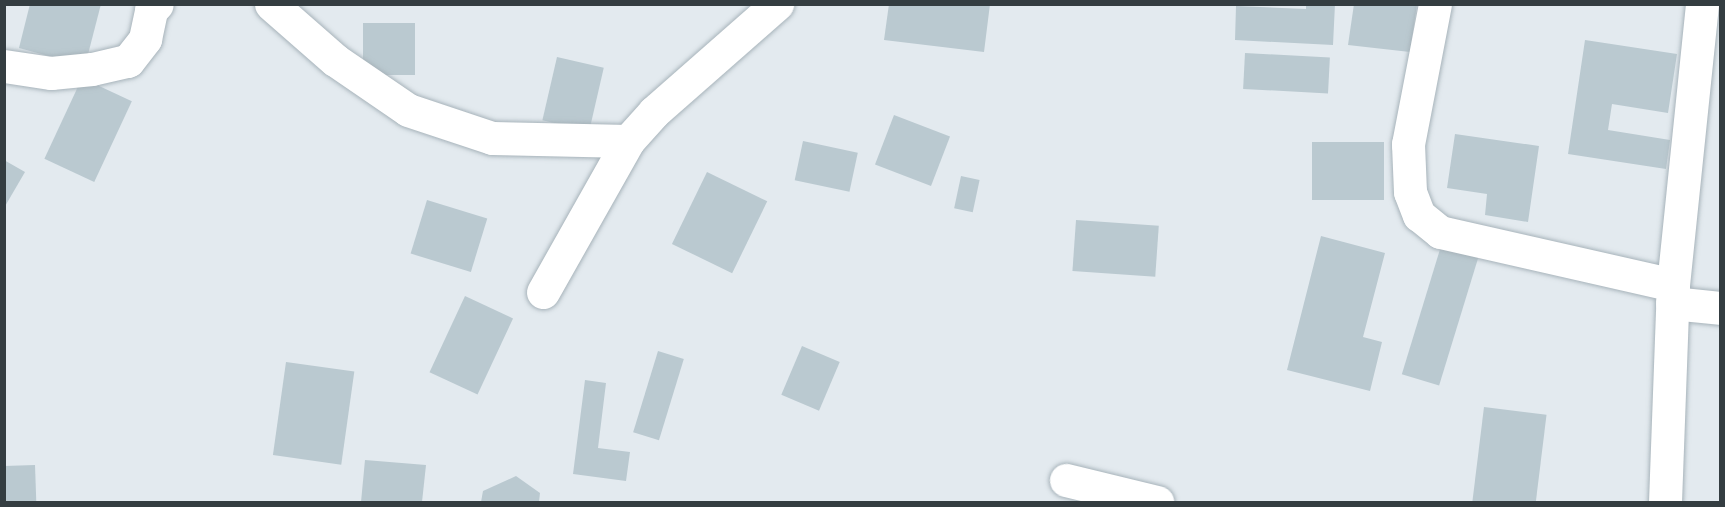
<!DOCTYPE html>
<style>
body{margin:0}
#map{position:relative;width:1725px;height:507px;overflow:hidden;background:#e3eaef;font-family:Poppins,sans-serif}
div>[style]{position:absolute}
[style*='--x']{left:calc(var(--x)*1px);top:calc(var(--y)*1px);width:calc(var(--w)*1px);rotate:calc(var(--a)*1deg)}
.building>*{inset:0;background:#bac9d0;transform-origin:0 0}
.roads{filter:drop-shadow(0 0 2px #a7b3ba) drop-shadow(0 0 2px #a7b3ba)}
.street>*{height:33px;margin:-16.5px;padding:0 16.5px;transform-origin:16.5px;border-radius:16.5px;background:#fff}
span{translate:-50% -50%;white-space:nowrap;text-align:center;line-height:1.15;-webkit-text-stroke:4.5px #fff;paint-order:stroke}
.frame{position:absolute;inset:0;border:6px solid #343d41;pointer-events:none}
</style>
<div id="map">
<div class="building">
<div style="clip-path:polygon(30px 4px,101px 4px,85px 66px,19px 48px)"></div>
<div style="clip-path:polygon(889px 4px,990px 4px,984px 52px,884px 40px)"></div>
<div style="clip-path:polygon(1306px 4px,1335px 4px,1333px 45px,1235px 40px,1236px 6px,1306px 9px)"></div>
<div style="clip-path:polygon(1354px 4px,1417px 4px,1410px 52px,1348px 45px)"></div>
<div style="left:363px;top:23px;width:52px;height:52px"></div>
<div style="clip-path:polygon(1585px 40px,1677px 54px,1668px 113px,1612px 104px,1608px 130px,1670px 140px,1666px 169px,1568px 154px)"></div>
<div style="left:1245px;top:53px;width:85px;height:36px;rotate:3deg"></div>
<div style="left:557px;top:57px;width:48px;height:65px;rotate:13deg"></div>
<div style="left:82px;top:78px;width:55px;height:89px;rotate:25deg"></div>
<div style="left:894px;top:115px;width:60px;height:53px;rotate:21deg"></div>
<div style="clip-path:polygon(1455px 134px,1539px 146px,1528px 222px,1485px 215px,1487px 194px,1447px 188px)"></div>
<div style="left:803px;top:141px;width:56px;height:40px;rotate:12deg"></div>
<div style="left:1312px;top:142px;width:72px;height:58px"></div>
<div style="clip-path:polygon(4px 160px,25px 172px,4px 208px)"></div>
<div style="left:707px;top:172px;width:67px;height:80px;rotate:26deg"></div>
<div style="left:961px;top:176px;width:19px;height:33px;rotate:12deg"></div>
<div style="left:427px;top:200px;width:63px;height:56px;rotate:17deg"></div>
<div style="left:1076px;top:220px;width:83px;height:51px;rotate:4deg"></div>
<div style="clip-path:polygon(1321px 236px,1385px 253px,1363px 337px,1382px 342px,1370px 391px,1287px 370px)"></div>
<div style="left:1441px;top:246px;width:39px;height:134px;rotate:17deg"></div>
<div style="left:465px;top:296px;width:53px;height:84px;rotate:25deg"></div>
<div style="left:802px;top:346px;width:41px;height:53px;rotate:23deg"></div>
<div style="left:658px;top:351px;width:27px;height:85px;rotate:17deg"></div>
<div style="left:286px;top:362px;width:69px;height:94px;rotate:8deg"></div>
<div style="clip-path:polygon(585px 380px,606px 383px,598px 448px,630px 452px,626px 481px,573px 474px)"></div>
<div style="left:1484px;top:407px;width:63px;height:96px;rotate:7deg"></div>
<div style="clip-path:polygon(365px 460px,426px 465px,422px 502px,361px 502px)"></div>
<div style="left:35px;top:465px;width:37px;height:31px;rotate:88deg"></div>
<div style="clip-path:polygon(516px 476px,540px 493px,539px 502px,481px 502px,483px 491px)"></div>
</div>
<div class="roads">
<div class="street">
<div style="--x:271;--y:4;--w:85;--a:41.2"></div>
<div style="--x:335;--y:60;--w:88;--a:34.4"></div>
<div style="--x:408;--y:110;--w:89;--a:18.4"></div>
<div style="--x:492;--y:138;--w:136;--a:1.3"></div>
<div style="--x:1435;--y:4;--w:143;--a:100.9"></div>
<div style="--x:1408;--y:144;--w:48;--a:87.6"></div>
<div style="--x:1410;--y:192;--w:25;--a:69"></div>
<div style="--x:1419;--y:215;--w:27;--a:39"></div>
<div style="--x:1440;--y:232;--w:239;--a:12.8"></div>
<div style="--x:4;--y:66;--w:48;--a:8.5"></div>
<div style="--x:51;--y:73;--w:41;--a:-5.6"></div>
<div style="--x:92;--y:69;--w:37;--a:-13"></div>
<div style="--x:128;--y:61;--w:28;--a:-52"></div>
<div style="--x:145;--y:39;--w:30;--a:-78"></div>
<div style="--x:151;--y:10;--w:8;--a:-45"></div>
<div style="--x:543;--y:292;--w:173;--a:-60.6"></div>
<div style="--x:628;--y:141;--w:39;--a:-48"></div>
<div style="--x:654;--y:112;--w:164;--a:-41.3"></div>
<div style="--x:1672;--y:303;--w:48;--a:5.9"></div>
<div style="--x:1066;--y:480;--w:94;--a:13.6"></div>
<div style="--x:1665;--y:502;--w:217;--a:-87.9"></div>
<div style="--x:1673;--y:285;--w:282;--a:-84.1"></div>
</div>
</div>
<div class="frame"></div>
</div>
